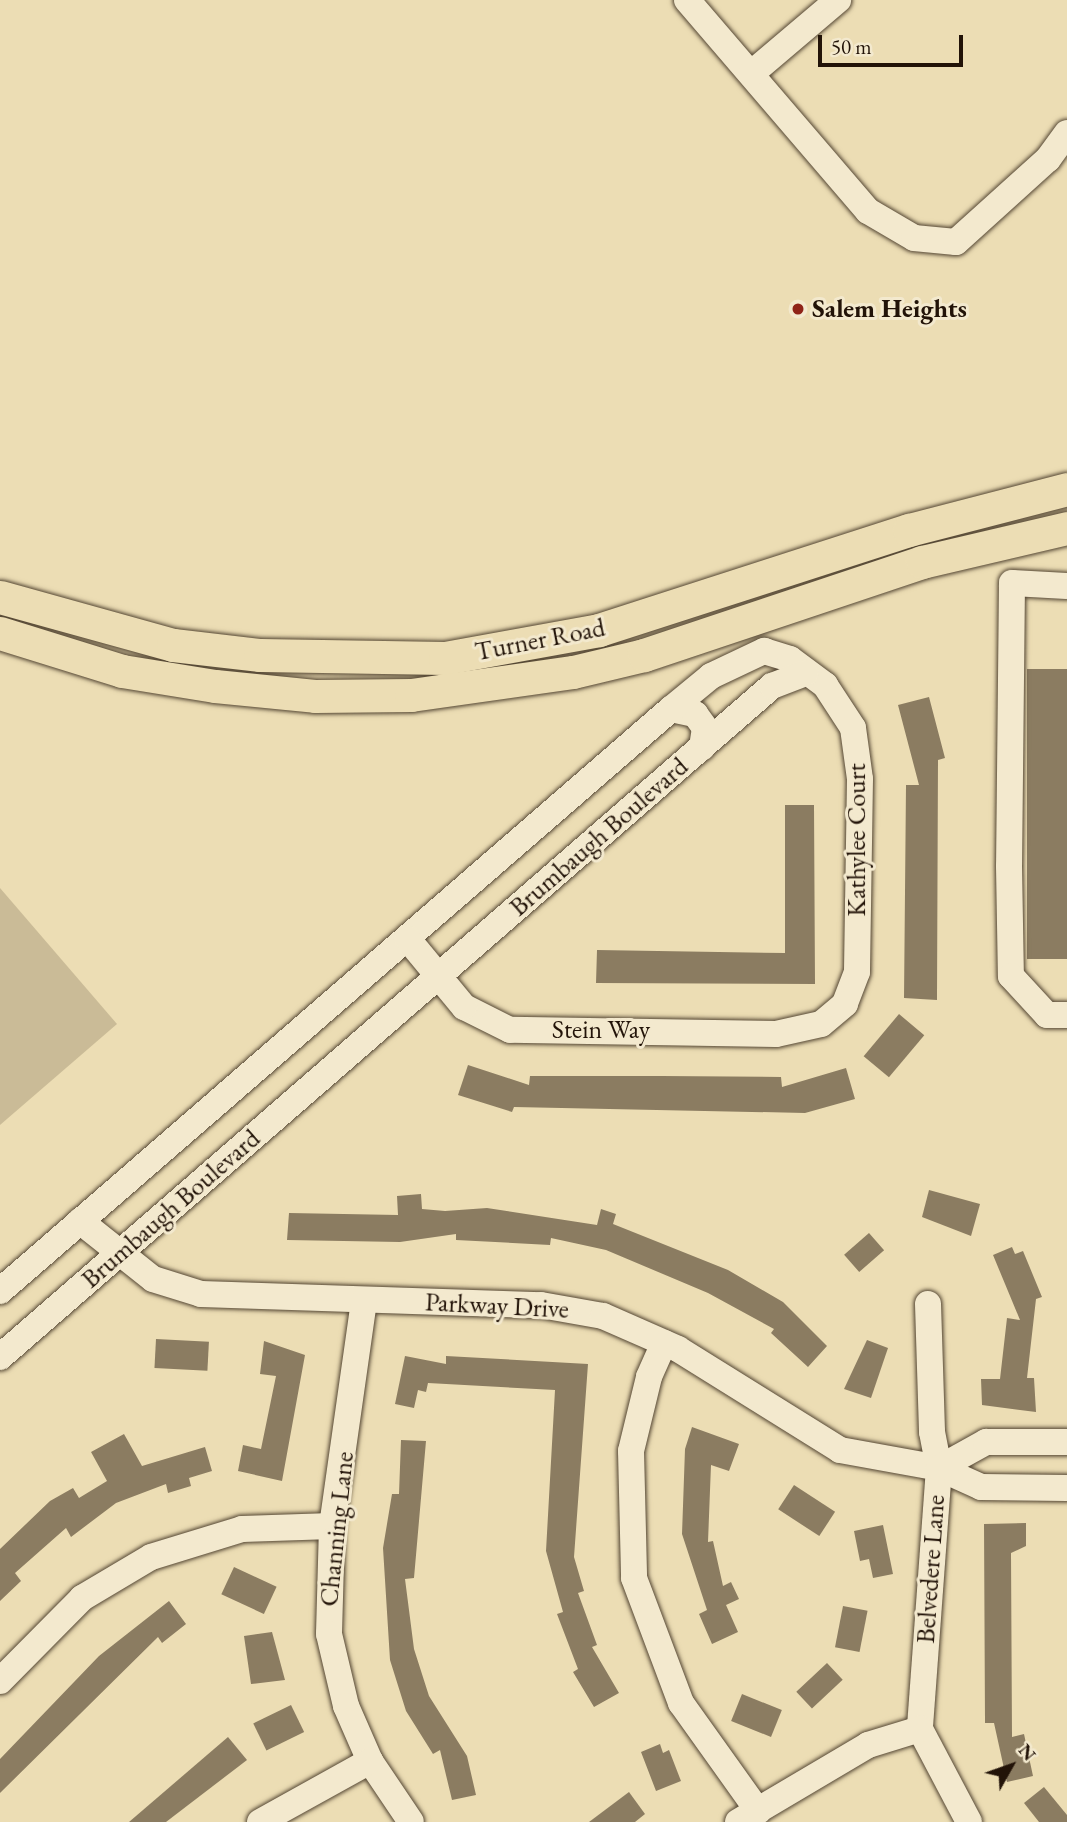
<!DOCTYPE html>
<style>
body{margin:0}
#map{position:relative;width:1067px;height:1822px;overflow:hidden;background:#ecddb4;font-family:"EB Garamond",serif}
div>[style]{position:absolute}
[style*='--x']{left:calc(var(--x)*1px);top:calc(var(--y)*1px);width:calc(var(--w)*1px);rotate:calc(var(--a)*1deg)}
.green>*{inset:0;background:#cabb97}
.building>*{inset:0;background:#8b7c61;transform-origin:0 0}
.roads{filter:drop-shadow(0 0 2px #544633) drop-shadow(0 0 2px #544633)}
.minor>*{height:26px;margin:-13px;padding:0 13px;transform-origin:13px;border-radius:13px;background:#f3e9ce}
.major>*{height:33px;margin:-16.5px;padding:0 16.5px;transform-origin:16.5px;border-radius:16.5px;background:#ecddb4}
.dots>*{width:19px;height:19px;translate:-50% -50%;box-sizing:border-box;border:4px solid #f3e9ce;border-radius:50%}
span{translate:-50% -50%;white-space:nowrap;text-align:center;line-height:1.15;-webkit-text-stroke:6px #f3e9ce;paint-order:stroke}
.poi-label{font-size:26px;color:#221308;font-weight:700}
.left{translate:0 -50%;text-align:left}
.street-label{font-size:26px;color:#221308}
.north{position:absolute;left:976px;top:1731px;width:70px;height:70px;-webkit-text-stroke:5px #f3e9ce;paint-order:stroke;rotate:50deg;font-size:19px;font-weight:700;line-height:28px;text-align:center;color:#221308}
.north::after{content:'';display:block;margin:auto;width:24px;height:32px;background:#221308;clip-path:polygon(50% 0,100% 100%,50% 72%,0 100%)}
.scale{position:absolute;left:818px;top:35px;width:145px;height:32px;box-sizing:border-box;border:4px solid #221308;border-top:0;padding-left:9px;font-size:21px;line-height:24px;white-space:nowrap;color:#221308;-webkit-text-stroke:5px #f3e9ce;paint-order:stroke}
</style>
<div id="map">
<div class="green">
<div style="clip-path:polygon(0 888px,117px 1024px,0 1125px)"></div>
</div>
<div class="building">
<div style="left:1027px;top:669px;width:40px;height:290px"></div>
<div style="clip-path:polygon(929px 697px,945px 758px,938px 760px,937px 1000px,904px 998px,906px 785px,919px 785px,898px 705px)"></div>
<div style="clip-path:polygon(785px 805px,814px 805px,815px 984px,596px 983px,597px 950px,785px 953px)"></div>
<div style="left:899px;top:1014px;width:33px;height:55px;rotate:40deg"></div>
<div style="clip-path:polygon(468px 1065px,529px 1085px,530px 1076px,661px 1076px,781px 1077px,782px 1087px,846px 1068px,855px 1099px,805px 1113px,514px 1107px,512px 1112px,458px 1095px)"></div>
<div style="clip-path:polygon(929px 1190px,980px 1204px,971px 1236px,922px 1217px)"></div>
<div style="clip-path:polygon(421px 1194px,422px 1209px,445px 1211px,487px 1208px,597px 1225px,601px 1209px,616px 1214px,613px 1224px,728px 1270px,783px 1302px,827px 1346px,808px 1367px,771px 1333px,774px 1329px,708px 1293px,606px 1250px,551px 1238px,550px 1245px,456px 1240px,456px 1234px,400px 1242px,287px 1240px,289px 1213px,398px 1215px,397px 1196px)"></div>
<div style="left:869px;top:1233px;width:23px;height:33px;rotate:49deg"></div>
<div style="clip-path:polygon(1012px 1247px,1015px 1254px,1023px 1251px,1042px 1297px,1036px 1299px,1027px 1378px,1034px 1378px,1036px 1412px,982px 1405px,981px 1379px,1000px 1379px,1007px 1318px,1020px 1320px,993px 1255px)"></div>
<div style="left:156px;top:1339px;width:53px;height:29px;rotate:3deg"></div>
<div style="clip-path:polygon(867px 1340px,888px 1348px,871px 1398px,844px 1389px)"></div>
<div style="clip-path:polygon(264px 1341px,305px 1355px,282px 1481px,238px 1471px,243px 1445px,261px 1449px,276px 1376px,260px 1374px)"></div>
<div style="clip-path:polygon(405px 1356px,446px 1364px,446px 1356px,588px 1364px,574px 1557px,584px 1591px,578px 1593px,597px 1645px,592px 1647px,619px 1693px,594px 1707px,573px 1672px,578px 1669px,557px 1614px,563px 1612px,546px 1551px,555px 1390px,428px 1383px,426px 1392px,418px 1390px,414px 1408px,395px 1404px)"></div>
<div style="clip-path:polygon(692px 1427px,739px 1444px,729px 1471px,711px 1465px,708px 1542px,713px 1541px,723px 1586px,731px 1582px,739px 1599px,726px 1605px,738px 1632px,712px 1644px,699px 1614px,707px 1610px,682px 1534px,685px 1449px)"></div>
<div style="clip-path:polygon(124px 1434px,142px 1466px,205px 1447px,212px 1471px,189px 1478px,191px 1486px,168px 1493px,166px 1484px,116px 1503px,71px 1537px,66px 1528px,15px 1573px,21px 1581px,0 1601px,0 1549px,50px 1501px,73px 1488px,79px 1498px,107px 1481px,91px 1452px)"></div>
<div style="clip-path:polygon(401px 1440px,426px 1441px,414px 1578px,405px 1579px,414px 1649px,429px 1696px,467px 1756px,476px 1795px,452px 1800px,440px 1750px,433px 1754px,406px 1711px,390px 1660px,383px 1548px,392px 1494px,399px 1494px)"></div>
<div style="left:794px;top:1485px;width:49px;height:29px;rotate:33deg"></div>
<div style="clip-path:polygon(1026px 1523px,1026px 1546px,1011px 1553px,1012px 1737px,1024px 1734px,1033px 1776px,1007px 1782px,994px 1723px,985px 1723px,984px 1524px)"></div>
<div style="clip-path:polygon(883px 1525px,893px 1574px,873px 1578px,869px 1559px,860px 1561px,854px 1531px)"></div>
<div style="left:234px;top:1567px;width:47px;height:30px;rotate:25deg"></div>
<div style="clip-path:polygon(169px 1601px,186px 1624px,162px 1643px,158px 1637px,0 1793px,0 1759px,99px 1656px)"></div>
<div style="left:843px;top:1606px;width:25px;height:42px;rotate:11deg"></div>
<div style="clip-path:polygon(272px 1632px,285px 1680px,251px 1684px,244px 1636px)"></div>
<div style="left:827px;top:1663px;width:23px;height:42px;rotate:47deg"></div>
<div style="left:742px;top:1694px;width:43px;height:29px;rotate:22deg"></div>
<div style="left:291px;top:1705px;width:30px;height:42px;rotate:64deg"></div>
<div style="clip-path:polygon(228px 1737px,247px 1760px,166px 1822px,129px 1822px)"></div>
<div style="clip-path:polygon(660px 1744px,663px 1753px,669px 1750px,681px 1781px,656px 1791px,641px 1752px)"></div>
<div style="clip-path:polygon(1044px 1787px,1067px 1815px,1067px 1822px,1039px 1822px,1024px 1803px)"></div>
<div style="clip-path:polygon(629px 1792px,645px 1814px,635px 1822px,589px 1822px)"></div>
</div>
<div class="roads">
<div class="minor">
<div style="--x:687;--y:0;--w:278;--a:49.4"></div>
<div style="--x:868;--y:211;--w:53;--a:30.4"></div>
<div style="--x:914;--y:238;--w:42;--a:5.4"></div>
<div style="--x:956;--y:242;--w:124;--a:-42.1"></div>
<div style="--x:1048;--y:159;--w:32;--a:-54"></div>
<div style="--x:752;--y:73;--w:113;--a:-40.3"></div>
<div style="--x:1067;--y:586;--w:55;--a:-176.9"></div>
<div style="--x:1012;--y:583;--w:283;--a:90.6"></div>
<div style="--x:1009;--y:866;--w:110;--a:89"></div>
<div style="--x:1011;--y:976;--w:53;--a:47.3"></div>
<div style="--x:1047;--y:1015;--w:20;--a:0"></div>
<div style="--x:671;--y:709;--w:25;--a:12"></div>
<div style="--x:695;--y:714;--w:17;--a:54"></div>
<div style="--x:705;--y:728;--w:20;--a:99"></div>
<div style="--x:80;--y:1221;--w:93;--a:38.5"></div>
<div style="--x:153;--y:1279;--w:50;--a:17.4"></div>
<div style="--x:201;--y:1294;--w:340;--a:1.9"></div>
<div style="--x:541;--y:1305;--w:63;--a:10.1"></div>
<div style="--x:603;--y:1316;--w:82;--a:23.7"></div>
<div style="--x:678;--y:1349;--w:191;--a:31.9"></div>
<div style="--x:840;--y:1450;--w:101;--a:10.3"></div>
<div style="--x:939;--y:1468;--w:46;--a:24.3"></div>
<div style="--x:981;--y:1487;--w:86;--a:0.7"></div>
<div style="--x:0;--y:1291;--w:888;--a:-40.94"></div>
<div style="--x:671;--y:709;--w:52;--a:-39.5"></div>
<div style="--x:711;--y:676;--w:59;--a:-25.3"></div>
<div style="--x:764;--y:651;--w:27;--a:17"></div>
<div style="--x:790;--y:659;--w:44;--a:36.6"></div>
<div style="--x:825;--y:685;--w:51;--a:56.9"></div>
<div style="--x:853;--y:728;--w:51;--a:82.2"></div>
<div style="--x:860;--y:779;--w:193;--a:90.9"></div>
<div style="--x:857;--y:972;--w:34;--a:111"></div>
<div style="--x:845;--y:1004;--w:31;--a:140"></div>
<div style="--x:821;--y:1024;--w:46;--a:167.5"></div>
<div style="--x:776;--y:1034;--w:266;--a:-179.1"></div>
<div style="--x:510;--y:1030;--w:51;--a:-153.4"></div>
<div style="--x:464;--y:1007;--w:89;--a:-129.6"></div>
<div style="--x:364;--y:1301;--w:227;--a:98.1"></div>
<div style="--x:332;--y:1526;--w:108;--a:91.6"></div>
<div style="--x:329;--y:1634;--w:74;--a:76.7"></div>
<div style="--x:346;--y:1706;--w:60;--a:66.4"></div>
<div style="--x:370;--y:1761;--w:73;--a:56.1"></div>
<div style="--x:928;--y:1304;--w:128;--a:88.2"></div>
<div style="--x:932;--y:1432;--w:37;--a:79"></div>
<div style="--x:939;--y:1468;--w:262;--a:94.2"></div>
<div style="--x:920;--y:1729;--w:105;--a:62.2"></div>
<div style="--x:664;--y:1343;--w:37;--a:114"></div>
<div style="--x:649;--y:1377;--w:76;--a:103.7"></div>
<div style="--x:631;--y:1451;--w:127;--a:88.6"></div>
<div style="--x:634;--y:1578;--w:134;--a:69.4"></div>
<div style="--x:681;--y:1703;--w:133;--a:54.5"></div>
<div style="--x:0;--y:1357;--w:1023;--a:-41"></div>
<div style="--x:772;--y:686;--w:36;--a:-21"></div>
<div style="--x:939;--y:1468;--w:54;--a:-29"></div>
<div style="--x:986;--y:1442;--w:81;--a:0"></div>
<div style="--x:0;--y:1681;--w:117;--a:-45.3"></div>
<div style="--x:82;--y:1598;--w:80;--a:-30.7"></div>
<div style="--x:151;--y:1557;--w:95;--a:-17.1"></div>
<div style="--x:242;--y:1529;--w:90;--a:-1.9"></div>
<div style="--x:260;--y:1822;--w:126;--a:-29"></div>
<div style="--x:738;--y:1822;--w:151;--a:-30.6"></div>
<div style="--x:868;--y:1745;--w:54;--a:-17.1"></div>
</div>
<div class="major">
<div style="--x:0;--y:597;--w:180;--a:15.5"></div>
<div style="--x:173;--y:645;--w:88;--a:6.6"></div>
<div style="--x:260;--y:655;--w:185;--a:0.9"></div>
<div style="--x:445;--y:658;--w:157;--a:-10.3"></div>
<div style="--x:599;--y:630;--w:326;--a:-17.9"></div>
<div style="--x:909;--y:530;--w:163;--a:-14.5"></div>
<div style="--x:0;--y:633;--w:128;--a:17.3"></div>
<div style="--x:122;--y:671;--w:94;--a:9.2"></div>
<div style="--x:215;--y:686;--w:100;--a:5.7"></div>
<div style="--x:315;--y:696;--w:96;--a:-0.6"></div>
<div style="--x:411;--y:695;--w:164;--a:-8.1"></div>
<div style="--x:573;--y:672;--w:73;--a:-13.5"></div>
<div style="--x:644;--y:655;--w:293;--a:-18.5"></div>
<div style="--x:922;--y:562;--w:149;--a:-13.2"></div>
</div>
</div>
<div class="dots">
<div style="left:798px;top:309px;background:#8f2418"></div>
</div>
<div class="poi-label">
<span class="left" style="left:812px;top:309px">Salem Heights</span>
</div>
<div class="street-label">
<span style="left:540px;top:640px;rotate:-11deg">Turner Road</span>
<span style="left:599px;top:837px;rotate:-41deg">Brumbaugh Boulevard</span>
<span style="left:857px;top:840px;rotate:-90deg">Kathylee Court</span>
<span style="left:601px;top:1030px">Stein Way</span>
<span style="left:171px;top:1209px;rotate:-41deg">Brumbaugh Boulevard</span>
<span style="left:497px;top:1306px;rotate:3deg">Parkway Drive</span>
<span style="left:337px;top:1529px;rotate:-84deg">Channing Lane</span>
<span style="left:931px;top:1569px;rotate:-86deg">Belvedere Lane</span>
</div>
<div class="north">N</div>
<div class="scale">50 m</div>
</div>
